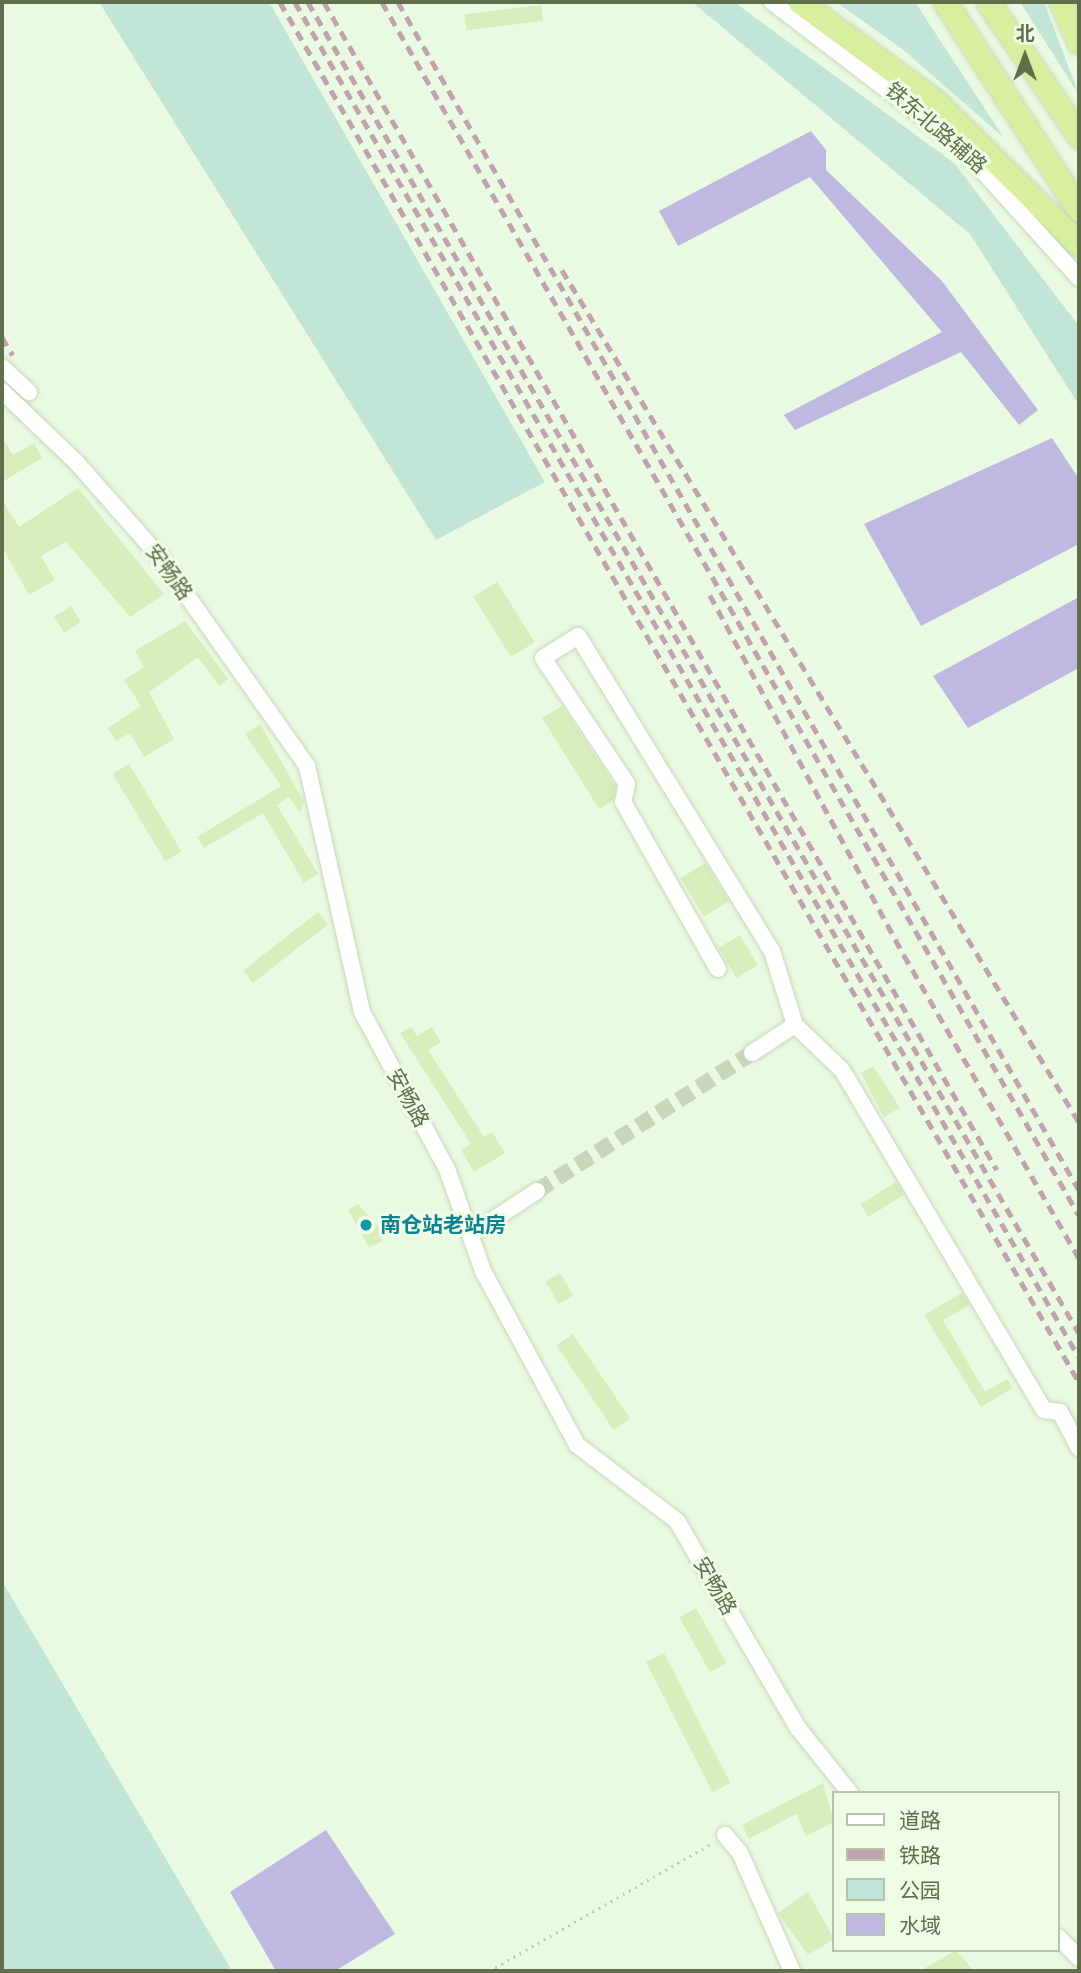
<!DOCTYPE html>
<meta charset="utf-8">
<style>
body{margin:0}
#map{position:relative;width:1081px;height:1973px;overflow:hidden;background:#eafae2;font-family:"Source Sans 3","Noto Sans SC",sans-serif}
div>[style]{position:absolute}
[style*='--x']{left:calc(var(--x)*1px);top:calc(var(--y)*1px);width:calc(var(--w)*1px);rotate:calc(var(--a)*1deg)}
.green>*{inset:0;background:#c2e5d8}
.water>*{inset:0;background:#bfb8e1}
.building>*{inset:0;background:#d8ecbc;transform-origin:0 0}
.minor-tunnel>*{height:16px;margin-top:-8px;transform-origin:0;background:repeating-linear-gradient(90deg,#c8d7bc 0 16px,transparent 0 24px)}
.path>*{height:2.5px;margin-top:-1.25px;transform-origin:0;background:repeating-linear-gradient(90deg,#bcd1a0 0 2px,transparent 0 7px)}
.roads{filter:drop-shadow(0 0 2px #c9d8b9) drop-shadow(0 0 2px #c9d8b9)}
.minor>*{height:16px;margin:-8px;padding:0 8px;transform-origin:8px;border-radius:8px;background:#fff}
.highway>*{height:23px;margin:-11.5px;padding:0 11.5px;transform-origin:11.5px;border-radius:11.5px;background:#d7ef9e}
.rail>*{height:4.5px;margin-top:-2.25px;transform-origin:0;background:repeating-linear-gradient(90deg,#c1a2b0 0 10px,transparent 0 17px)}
.dots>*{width:19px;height:19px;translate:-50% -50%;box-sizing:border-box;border:4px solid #effde7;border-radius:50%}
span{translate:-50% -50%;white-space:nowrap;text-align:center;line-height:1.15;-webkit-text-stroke:6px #effde7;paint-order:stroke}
.street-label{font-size:21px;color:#616e4b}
.culture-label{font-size:21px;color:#0d838f;font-weight:700}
.left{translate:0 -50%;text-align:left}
.frame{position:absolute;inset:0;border:4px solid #616e4b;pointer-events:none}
.legend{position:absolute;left:832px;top:1791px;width:228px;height:161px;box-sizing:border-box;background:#effde7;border:2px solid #b6c4a9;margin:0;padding:9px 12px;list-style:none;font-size:21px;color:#616e4b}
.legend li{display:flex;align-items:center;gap:14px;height:35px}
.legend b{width:35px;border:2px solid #b6c4a9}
.north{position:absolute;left:990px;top:21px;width:70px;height:70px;-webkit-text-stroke:5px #effde7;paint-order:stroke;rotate:0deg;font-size:19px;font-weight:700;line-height:28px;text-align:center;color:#616e4b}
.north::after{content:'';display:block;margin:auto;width:24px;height:32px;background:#616e4b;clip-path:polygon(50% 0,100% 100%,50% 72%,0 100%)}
</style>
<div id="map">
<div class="green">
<div style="clip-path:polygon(99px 2px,269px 2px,545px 482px,436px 540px)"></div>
<div style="clip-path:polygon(692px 2px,734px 2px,954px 163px,1079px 326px,1079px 405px,970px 234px)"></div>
<div style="clip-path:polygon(836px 2px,915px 2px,1004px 138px,901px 48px)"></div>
<div style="clip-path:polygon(1020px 2px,1044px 2px,1079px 95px)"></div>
<div style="clip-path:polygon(2px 1581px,232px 1971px,2px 1971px)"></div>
</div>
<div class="water">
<div style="clip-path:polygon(811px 131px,826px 150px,826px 170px,942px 281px,1038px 410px,1019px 425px,961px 352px,795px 430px,784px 415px,942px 332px,810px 177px,678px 246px,659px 211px)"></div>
<div style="clip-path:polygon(1052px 438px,1079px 479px,1079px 544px,921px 626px,864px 524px)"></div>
<div style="clip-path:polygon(1079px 597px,1079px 668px,968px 728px,933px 676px)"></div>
<div style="clip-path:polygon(326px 1830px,395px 1934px,335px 1971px,276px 1971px,230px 1892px)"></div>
</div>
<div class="building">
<div style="left:541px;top:5px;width:16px;height:77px;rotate:83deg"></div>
<div style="clip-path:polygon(2px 437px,13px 455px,34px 443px,42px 458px,2px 482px)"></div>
<div style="clip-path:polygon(78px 488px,164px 594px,130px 617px,66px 542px,41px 556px,55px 580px,29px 595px,2px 547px,2px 500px,19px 527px)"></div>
<div style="left:497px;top:582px;width:71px;height:28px;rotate:58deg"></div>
<div style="left:71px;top:606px;width:19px;height:20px;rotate:58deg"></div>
<div style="clip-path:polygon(185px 621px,228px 679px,219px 686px,198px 657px,149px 692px,174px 739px,144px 757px,130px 733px,116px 741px,108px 728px,141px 706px,124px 680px,144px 667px,135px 651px)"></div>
<div style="clip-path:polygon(562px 706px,616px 787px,613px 801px,599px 809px,542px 718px)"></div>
<div style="clip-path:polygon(260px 724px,304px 802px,300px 813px,289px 797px,277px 805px,318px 874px,304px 883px,263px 813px,204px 848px,197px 837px,281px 786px,245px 734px)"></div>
<div style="left:129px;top:764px;width:102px;height:19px;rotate:59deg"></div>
<div style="left:705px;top:863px;width:45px;height:29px;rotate:58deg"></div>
<div style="left:318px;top:912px;width:16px;height:95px;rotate:52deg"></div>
<div style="left:740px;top:935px;width:35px;height:25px;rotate:59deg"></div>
<div style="clip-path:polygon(411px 1027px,417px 1036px,432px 1027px,441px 1042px,428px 1050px,484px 1137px,492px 1132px,505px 1153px,474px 1172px,461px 1150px,471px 1144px,400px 1033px)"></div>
<div style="clip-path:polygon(873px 1066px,900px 1108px,884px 1117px,861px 1073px)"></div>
<div style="left:896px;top:1182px;width:15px;height:42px;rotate:58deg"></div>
<div style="clip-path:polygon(358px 1204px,380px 1228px,382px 1241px,369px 1248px,348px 1210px)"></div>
<div style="left:560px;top:1273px;width:26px;height:17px;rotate:59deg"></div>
<div style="clip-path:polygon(962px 1293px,970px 1305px,943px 1320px,985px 1392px,1007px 1379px,1013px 1388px,981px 1407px,924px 1315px)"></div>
<div style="left:573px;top:1334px;width:102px;height:20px;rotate:56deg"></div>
<div style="left:696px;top:1608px;width:63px;height:19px;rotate:61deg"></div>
<div style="left:664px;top:1653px;width:146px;height:20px;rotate:63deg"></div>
<div style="clip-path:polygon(823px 1783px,834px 1822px,806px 1836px,796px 1814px,749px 1839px,742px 1825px)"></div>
<div style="clip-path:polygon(808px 1892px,834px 1939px,808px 1955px,778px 1913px)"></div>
<div style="clip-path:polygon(956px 1950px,974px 1971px,920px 1971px)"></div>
</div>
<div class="minor-tunnel">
<div style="--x:537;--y:1191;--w:255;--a:-32.7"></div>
</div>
<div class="path">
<div style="--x:489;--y:1971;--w:259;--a:-29.8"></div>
</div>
<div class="roads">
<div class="minor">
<div style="--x:772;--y:2;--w:235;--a:37.4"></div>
<div style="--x:959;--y:145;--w:179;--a:47.9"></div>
<div style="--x:2;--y:367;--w:37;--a:43"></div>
<div style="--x:2;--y:391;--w:104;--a:43.8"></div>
<div style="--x:77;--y:463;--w:124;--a:48.6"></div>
<div style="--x:159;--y:556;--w:257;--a:54.8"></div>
<div style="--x:307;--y:766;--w:252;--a:77.4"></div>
<div style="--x:362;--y:1012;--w:179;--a:61.6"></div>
<div style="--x:447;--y:1169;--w:108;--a:70.6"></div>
<div style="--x:483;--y:1271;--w:198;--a:61.6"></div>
<div style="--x:577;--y:1445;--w:126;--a:37.2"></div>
<div style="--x:677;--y:1521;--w:240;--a:59.7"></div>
<div style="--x:798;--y:1728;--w:83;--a:51.3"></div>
<div style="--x:718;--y:969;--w:192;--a:-119.6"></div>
<div style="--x:623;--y:802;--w:18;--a:-77"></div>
<div style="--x:627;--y:784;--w:151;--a:-123.7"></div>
<div style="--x:543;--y:658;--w:41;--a:-32.2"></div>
<div style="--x:578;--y:636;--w:370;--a:58.4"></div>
<div style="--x:772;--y:951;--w:77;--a:72.7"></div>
<div style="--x:795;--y:1025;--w:65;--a:43.8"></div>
<div style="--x:842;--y:1070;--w:395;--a:59.3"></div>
<div style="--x:1044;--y:1410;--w:16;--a:7"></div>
<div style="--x:1060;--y:1412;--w:41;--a:62.2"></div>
<div style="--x:752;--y:1053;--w:51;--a:-33.1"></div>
<div style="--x:470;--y:1235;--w:80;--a:-33.3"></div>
<div style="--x:725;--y:1835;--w:23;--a:50"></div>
<div style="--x:740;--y:1853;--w:129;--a:66.2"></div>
<div style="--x:1058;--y:1937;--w:30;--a:45"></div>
</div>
<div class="highway">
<div style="--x:800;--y:2;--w:167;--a:36.3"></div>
<div style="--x:935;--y:101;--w:203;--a:44.8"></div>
<div style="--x:945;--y:2;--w:247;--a:57.2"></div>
<div style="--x:988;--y:2;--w:162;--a:55.8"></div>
<div style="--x:1061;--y:2;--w:44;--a:65.8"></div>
</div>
</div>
<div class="rail">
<div style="--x:280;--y:2;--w:1595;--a:59.93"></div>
<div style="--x:295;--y:2;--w:1565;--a:59.95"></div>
<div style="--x:308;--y:2;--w:1538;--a:59.92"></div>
<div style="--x:324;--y:2;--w:1348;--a:60.05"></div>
<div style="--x:382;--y:2;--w:1399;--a:60.12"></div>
<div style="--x:398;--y:2;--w:1369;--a:60.18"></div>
<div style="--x:562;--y:270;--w:997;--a:58.75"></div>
<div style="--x:2;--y:337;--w:21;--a:59"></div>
<div style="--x:2;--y:360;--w:1;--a:90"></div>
<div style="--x:710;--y:595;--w:409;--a:61.7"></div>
<div style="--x:904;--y:955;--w:350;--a:60"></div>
</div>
<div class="dots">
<div style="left:366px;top:1225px;background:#0f9aa8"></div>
</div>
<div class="street-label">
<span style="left:936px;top:128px;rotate:41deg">铁东北路辅路</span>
<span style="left:169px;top:572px;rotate:54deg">安畅路</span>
<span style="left:408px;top:1098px;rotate:61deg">安畅路</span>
<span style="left:715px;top:1586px;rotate:60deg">安畅路</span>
</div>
<div class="culture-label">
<span class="left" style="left:380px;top:1225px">南仓站老站房</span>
</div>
<div class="frame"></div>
<ul class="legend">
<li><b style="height:9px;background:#fff"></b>道路</li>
<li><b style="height:9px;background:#c1a2b0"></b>铁路</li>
<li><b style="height:19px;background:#c2e5d8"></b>公园</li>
<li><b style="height:19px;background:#bfb8e1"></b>水域</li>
</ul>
<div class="north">北</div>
</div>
